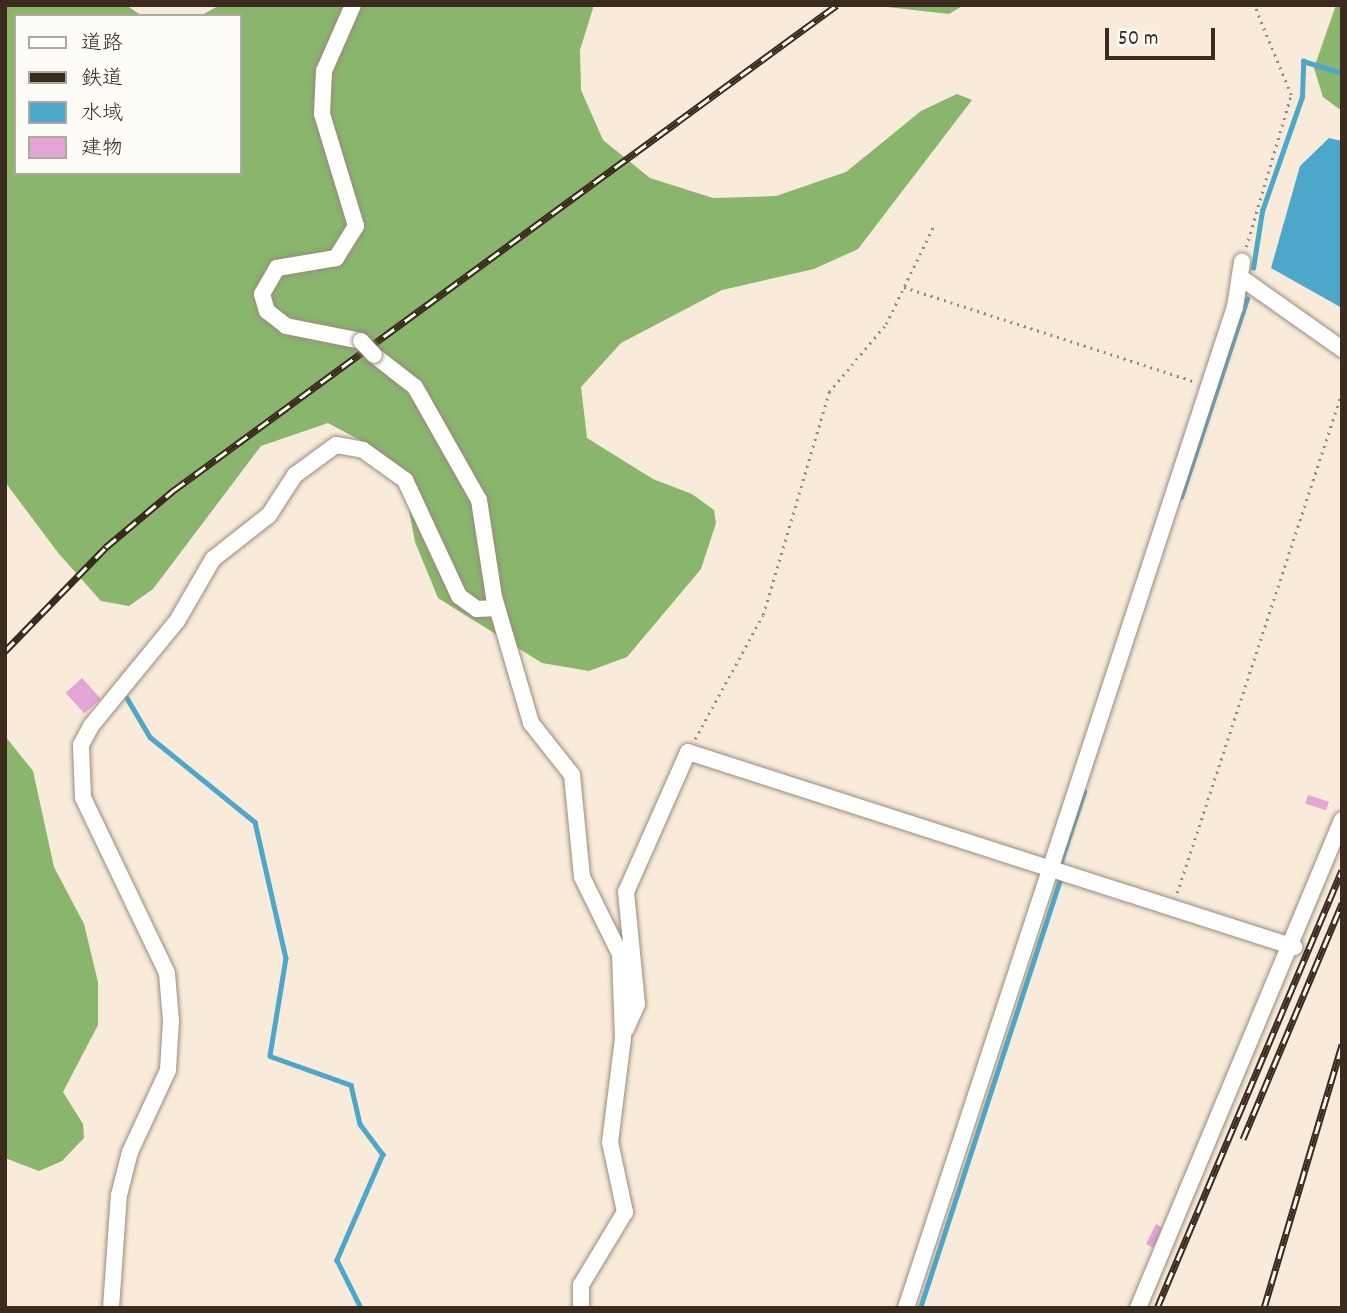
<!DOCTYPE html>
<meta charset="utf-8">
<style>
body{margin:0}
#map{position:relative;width:1347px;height:1313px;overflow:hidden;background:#f9ebd9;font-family:Dekko,"Klee One",sans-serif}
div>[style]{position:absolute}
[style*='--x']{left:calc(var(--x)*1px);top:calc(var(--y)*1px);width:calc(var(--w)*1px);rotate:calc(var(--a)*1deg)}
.forest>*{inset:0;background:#89b56c}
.water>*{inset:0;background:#4ca7ca}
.stream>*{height:4.5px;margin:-2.25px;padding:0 2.25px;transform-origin:2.25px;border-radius:2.25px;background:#4ca7ca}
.building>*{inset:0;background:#e4a4d5;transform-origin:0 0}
.path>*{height:2.5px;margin-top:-1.25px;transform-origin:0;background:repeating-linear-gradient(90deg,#9a8a7c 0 2px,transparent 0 7px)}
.roads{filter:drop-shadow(0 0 2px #9a8a7c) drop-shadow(0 0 2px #9a8a7c)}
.minor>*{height:16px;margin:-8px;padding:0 8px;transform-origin:8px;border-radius:8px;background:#fff}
.rail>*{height:7px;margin-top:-3.5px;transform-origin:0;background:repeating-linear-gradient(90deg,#fdfcf7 0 13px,#3b2a1e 0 26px);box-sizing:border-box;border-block:2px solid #3b2a1e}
.bridges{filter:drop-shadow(0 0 2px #9a8a7c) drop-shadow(0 0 2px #9a8a7c)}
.minor-bridge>*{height:16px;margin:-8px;padding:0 8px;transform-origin:8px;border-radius:8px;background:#fff}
span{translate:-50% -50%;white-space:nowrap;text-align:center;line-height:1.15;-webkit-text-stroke:6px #fdfcf7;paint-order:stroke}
.frame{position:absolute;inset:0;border:7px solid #3b2a1e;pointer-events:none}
.legend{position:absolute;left:14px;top:14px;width:228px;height:161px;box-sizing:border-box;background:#fdfcf7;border:2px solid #afa8a0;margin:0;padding:9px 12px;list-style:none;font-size:21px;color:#3b2a1e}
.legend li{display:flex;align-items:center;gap:14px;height:35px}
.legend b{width:35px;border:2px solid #afa8a0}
.scale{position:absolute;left:1105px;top:28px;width:110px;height:32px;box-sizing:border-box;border:4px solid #3b2a1e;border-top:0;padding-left:9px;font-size:21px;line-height:24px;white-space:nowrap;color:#3b2a1e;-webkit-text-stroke:5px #fdfcf7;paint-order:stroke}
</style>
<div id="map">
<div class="forest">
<div style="clip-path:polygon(5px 5px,126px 5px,142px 16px,16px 16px,16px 173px,240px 173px,240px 16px,200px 16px,220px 5px,594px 5px,580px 50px,581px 90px,603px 140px,650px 178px,713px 198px,776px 196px,846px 172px,921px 111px,957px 94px,972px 100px,858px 249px,814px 269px,722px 290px,621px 343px,581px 387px,587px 438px,653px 479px,692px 494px,714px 510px,716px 523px,701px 569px,627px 657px,589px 671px,542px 663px,438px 598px,415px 542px,403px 477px,367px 444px,328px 423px,261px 446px,153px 589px,129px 606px,101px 601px,59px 554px,5px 482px)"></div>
<div style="clip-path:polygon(869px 5px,964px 5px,949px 14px)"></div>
<div style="clip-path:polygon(1336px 5px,1342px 5px,1342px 111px,1323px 97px,1314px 68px)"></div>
<div style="clip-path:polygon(5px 736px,33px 771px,54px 867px,84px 924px,98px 982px,98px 1025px,63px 1092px,83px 1124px,84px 1138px,62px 1161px,39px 1171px,5px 1158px)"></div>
</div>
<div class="water">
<div style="clip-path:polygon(1329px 138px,1342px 141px,1342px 308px,1271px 268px,1300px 166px)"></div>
</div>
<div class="stream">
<div style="--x:1253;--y:268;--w:58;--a:-81"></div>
<div style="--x:1262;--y:211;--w:121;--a:-70.7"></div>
<div style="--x:1302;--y:97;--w:36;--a:-88"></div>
<div style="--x:1303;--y:61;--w:41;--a:17.1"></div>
<div style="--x:1181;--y:497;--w:209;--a:-71.6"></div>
<div style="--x:127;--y:698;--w:45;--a:59.5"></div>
<div style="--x:150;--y:737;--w:135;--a:39"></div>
<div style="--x:255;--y:822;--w:139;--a:77.2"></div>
<div style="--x:286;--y:958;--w:99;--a:99.3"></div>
<div style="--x:270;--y:1056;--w:86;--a:19.7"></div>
<div style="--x:351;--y:1085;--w:40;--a:77"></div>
<div style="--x:360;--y:1124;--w:38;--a:53"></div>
<div style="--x:383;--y:1154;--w:116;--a:113.5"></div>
<div style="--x:337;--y:1260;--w:54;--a:63.4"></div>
<div style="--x:1060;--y:864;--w:76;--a:-71.6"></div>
<div style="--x:920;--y:1308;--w:450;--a:-71.9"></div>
</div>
<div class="building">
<div style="left:82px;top:678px;width:28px;height:22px;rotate:48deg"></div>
<div style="left:1308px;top:795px;width:22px;height:9px;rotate:18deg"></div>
<div style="clip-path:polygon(1156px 1224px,1162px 1228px,1153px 1248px,1146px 1244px)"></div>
</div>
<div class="path">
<div style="--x:1246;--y:247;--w:159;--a:-73.5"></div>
<div style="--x:1291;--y:95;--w:97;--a:-112.3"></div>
<div style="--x:904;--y:287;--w:305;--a:18"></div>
<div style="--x:695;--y:739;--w:141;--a:-61.3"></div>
<div style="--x:763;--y:615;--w:233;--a:-73.5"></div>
<div style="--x:829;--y:392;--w:89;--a:-50"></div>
<div style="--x:886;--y:324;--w:112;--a:-64.1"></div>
<div style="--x:1177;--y:893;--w:527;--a:-71.77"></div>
</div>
<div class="roads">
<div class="minor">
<div style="--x:353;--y:5;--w:72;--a:113.7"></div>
<div style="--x:324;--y:71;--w:43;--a:92.7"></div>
<div style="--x:322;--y:114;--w:117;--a:73.1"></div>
<div style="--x:356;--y:226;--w:38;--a:122"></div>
<div style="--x:336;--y:258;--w:60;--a:170.4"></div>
<div style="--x:277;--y:268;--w:30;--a:120"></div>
<div style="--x:262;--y:294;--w:18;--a:74"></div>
<div style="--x:267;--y:311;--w:24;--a:38"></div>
<div style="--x:286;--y:326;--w:76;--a:11.3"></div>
<div style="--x:1240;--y:277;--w:125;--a:35.2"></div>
<div style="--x:374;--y:355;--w:52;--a:38"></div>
<div style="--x:415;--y:387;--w:130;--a:60.5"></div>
<div style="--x:479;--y:500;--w:98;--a:81.2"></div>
<div style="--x:494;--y:597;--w:131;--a:73.6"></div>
<div style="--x:531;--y:723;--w:66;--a:51.7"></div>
<div style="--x:572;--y:775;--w:102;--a:84.4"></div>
<div style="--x:582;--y:877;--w:86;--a:63.7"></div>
<div style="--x:620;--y:954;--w:84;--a:88"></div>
<div style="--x:623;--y:1038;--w:105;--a:97.1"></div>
<div style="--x:610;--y:1142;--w:72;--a:77.9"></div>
<div style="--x:625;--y:1212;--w:85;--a:121.1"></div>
<div style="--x:581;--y:1285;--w:23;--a:90"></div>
<div style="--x:626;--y:1029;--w:27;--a:-66"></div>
<div style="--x:637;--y:1004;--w:113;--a:-95.6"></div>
<div style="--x:626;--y:892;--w:153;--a:-66.1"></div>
<div style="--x:688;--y:752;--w:637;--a:17.84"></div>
<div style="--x:111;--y:1308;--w:113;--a:-86"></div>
<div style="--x:119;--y:1195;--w:44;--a:-75.7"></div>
<div style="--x:130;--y:1152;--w:90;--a:-65.1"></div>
<div style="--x:168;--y:1070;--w:49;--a:-86.5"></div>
<div style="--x:171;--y:1021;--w:48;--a:-94.8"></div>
<div style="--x:167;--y:973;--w:194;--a:-115.6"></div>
<div style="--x:83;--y:798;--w:53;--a:-92.2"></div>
<div style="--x:81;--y:745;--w:21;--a:-62"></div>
<div style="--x:91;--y:726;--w:136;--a:-50.7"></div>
<div style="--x:177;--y:621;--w:72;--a:-59.9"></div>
<div style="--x:213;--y:559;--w:71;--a:-38.2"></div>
<div style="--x:269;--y:515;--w:48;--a:-57"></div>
<div style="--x:295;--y:475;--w:51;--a:-36.2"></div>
<div style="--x:336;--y:445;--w:27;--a:10"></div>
<div style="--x:363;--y:450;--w:52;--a:35.5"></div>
<div style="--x:405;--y:480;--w:128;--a:65"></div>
<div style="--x:459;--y:596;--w:22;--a:36"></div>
<div style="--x:477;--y:609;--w:20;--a:-3"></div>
<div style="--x:906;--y:1308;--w:1054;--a:-71.81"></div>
<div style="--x:1235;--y:307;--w:46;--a:-81.2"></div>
<div style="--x:1138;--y:1308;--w:529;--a:-67.31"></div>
</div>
</div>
<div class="rail">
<div style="--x:5;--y:651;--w:145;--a:-45.8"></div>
<div style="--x:106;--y:547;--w:89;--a:-40"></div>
<div style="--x:174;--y:490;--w:821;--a:-36.19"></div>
<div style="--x:1243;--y:1139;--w:256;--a:-67.2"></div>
<div style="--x:1157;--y:1308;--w:475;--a:-67.1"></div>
<div style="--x:1264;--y:1308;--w:275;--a:-73.5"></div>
</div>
<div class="bridges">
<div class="minor-bridge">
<div style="--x:361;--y:341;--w:19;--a:47"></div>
</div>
</div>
<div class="frame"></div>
<ul class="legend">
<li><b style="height:9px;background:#fff"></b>道路</li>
<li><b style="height:9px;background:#3b2a1e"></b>鉄道</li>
<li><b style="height:19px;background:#4ca7ca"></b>水域</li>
<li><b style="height:19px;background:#e4a4d5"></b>建物</li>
</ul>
<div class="scale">50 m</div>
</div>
